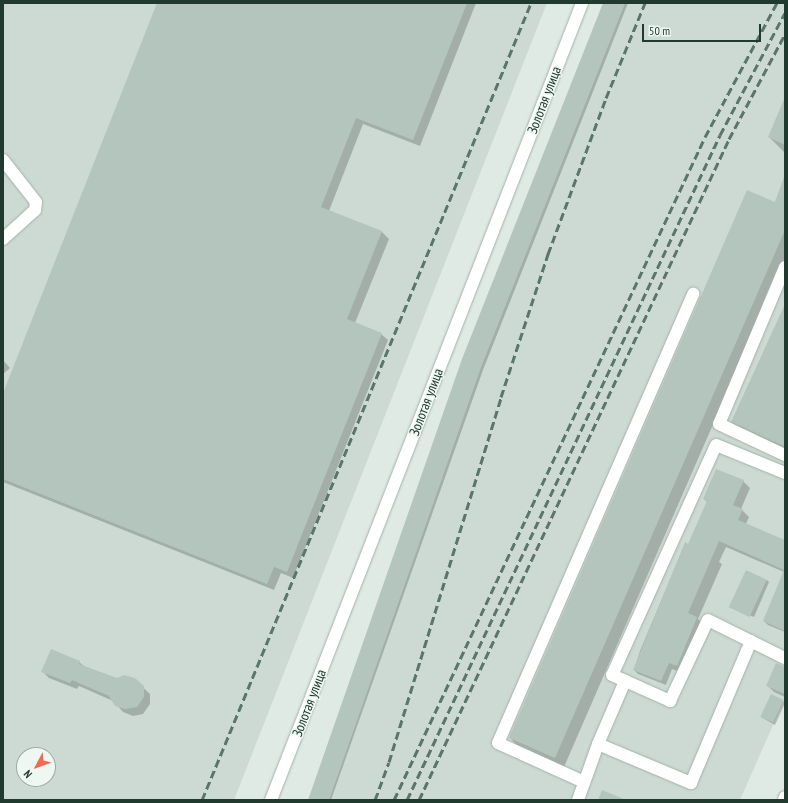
<!DOCTYPE html>
<meta charset="utf-8">
<style>
body{margin:0}
#map{position:relative;width:788px;height:803px;overflow:hidden;background:#dfeae4;font-family:"PT Sans Narrow",sans-serif}
div>[style]{position:absolute}
[style*='--x']{left:calc(var(--x)*1px);top:calc(var(--y)*1px);width:calc(var(--w)*1px);rotate:calc(var(--a)*1deg)}
.built>*{inset:0;background:#cddad3}
.shadow>*{inset:0;background:#0003}
.building>*{inset:0;background:#b4c5bd;transform-origin:0 0}
.roads{filter:drop-shadow(0 0 1px #a2b2aa) drop-shadow(0 0 1px #a2b2aa)}
.minor>*{height:12px;margin:-6px;padding:0 6px;transform-origin:6px;border-radius:6px;background:#fff}
.rail>*{height:3px;margin-top:-1.5px;transform-origin:0;background:repeating-linear-gradient(90deg,#5a766c 0 8px,transparent 0 12px)}
span{translate:-50% -50%;white-space:nowrap;text-align:center;line-height:1.15;-webkit-text-stroke:3px #eff7f2;paint-order:stroke}
.street-label{font-size:14px;color:#203a30}
.frame{position:absolute;inset:0;border:4px solid #203a30;pointer-events:none}
.north{position:absolute;left:16px;top:747px;width:40px;height:40px;box-sizing:border-box;background:#eff7f2;border:1px solid #9caba4;border-radius:50%;rotate:229deg;font-size:11px;font-weight:700;line-height:16px;text-align:center;color:#203a30}
.north::after{content:'';display:block;margin:auto;width:14px;height:18px;background:#f36a54;clip-path:polygon(50% 0,100% 100%,50% 72%,0 100%)}
.scale{position:absolute;left:642px;top:24px;width:119px;height:18px;box-sizing:border-box;border:2px solid #203a30;border-top:0;padding-left:5px;font-size:12px;line-height:14px;white-space:nowrap;color:#203a30;-webkit-text-stroke:3px #eff7f2;paint-order:stroke}
</style>
<div id="map">
<div class="built">
<div style="clip-path:polygon(evenodd,3px 3px,547px 3px,234px 800px,3px 800px,3px 3px,24px 755px,48px 755px,48px 779px,24px 779px,24px 755px)"></div>
<div style="clip-path:polygon(625px 3px,785px 3px,785px 698px,740px 800px,329px 800px,481px 367px)"></div>
</div>
<div class="shadow">
<div style="clip-path:polygon(158px 3px,476px 3px,420px 146px,363px 124px,329px 211px,382px 232px,389px 239px,355px 323px,381px 334px,388px 340px,293px 578px,281px 573px,274px 590px,3px 482px,3px 395px)"></div>
<div style="clip-path:polygon(604px 3px,628px 3px,483px 370px,331px 800px,309px 800px)"></div>
<div style="clip-path:polygon(785px 100px,785px 153px,769px 137px)"></div>
<div style="clip-path:polygon(785px 176px,785px 259px,564px 767px,519px 747px,510px 738px,775px 203px)"></div>
<div style="clip-path:polygon(785px 306px,785px 450px,738px 428px,732px 422px)"></div>
<div style="clip-path:polygon(3px 360px,10px 368px,3px 374px)"></div>
<div style="clip-path:polygon(743px 481px,750px 488px,741px 509px,749px 517px,746px 524px,785px 541px,785px 632px,768px 625px,764px 621px,784px 572px,726px 547px,719px 562px,722px 564px,698px 619px,706px 627px,686px 675px,672px 669px,666px 685px,638px 674px,634px 670px,640px 651px,685px 544px,689px 545px,707px 502px,704px 499px)"></div>
<div style="clip-path:polygon(767px 580px,769px 582px,754px 617px,734px 609px)"></div>
<div style="clip-path:polygon(79px 662px,85px 667px,117px 679px,134px 679px,150px 694px,150px 704px,143px 714px,133px 716px,123px 712px,113px 701px,79px 686px,77px 689px,49px 678px,42px 671px)"></div>
<div style="clip-path:polygon(785px 669px,785px 697px,774px 692px,767px 685px)"></div>
<div style="clip-path:polygon(783px 701px,785px 703px,775px 725px,761px 717px)"></div>
</div>
<div class="building">
<div style="clip-path:polygon(157px 3px,467px 3px,413px 140px,356px 118px,321px 207px,382px 231px,347px 319px,382px 333px,287px 572px,274px 567px,267px 584px,3px 479px,3px 393px)"></div>
<div style="clip-path:polygon(603px 3px,625px 3px,481px 367px,329px 800px,308px 800px,462px 359px)"></div>
<div style="clip-path:polygon(785px 97px,785px 145px,768px 137px)"></div>
<div style="clip-path:polygon(785px 174px,785px 230px,555px 758px,509px 738px,747px 190px,775px 202px)"></div>
<div style="clip-path:polygon(785px 304px,785px 447px,731px 422px)"></div>
<div style="clip-path:polygon(716px 469px,744px 480px,733px 505px,743px 509px,738px 520px,785px 540px,785px 631px,763px 621px,784px 570px,719px 541px,688px 613px,697px 617px,696px 620px,677px 666px,669px 663px,661px 681px,633px 670px,685px 542px,688px 544px,707px 501px,703px 499px)"></div>
<div style="left:746px;top:570px;width:23px;height:41px;rotate:25deg"></div>
<div style="clip-path:polygon(51px 649px,80px 661px,79px 664px,117px 678px,124px 675px,135px 678px,144px 686px,144px 697px,137px 707px,125px 709px,115px 706px,109px 696px,72px 680px,70px 683px,41px 672px)"></div>
<div style="clip-path:polygon(776px 663px,785px 667px,785px 694px,766px 686px)"></div>
<div style="left:771px;top:694px;width:14px;height:25px;rotate:25deg"></div>
<div style="clip-path:polygon(602px 790px,626px 800px,598px 800px)"></div>
</div>
<div class="roads">
<div class="minor">
<div style="--x:3;--y:160;--w:53;--a:51.8"></div>
<div style="--x:36;--y:202;--w:8;--a:97"></div>
<div style="--x:35;--y:210;--w:43;--a:137.8"></div>
<div style="--x:785;--y:267;--w:170;--a:112.8"></div>
<div style="--x:719;--y:424;--w:73;--a:25.2"></div>
<div style="--x:785;--y:473;--w:74;--a:-157.9"></div>
<div style="--x:716;--y:445;--w:252;--a:114.3"></div>
<div style="--x:612;--y:675;--w:64;--a:24.1"></div>
<div style="--x:670;--y:701;--w:89;--a:-64.9"></div>
<div style="--x:708;--y:620;--w:86;--a:26.3"></div>
<div style="--x:598;--y:744;--w:69;--a:-66.8"></div>
<div style="--x:584;--y:782;--w:94;--a:-155.6"></div>
<div style="--x:498;--y:743;--w:490;--a:-66.5"></div>
<div style="--x:271;--y:800;--w:856;--a:-68.68"></div>
<div style="--x:578;--y:800;--w:59;--a:-70.3"></div>
<div style="--x:598;--y:744;--w:101;--a:22.8"></div>
<div style="--x:691;--y:783;--w:154;--a:-67.1"></div>
<div style="--x:784;--y:800;--w:3;--a:-72"></div>
</div>
</div>
<div class="rail">
<div style="--x:202;--y:800;--w:862;--a:-67.57"></div>
<div style="--x:375;--y:800;--w:40;--a:-69.8"></div>
<div style="--x:389;--y:762;--w:382;--a:-72.9"></div>
<div style="--x:501;--y:397;--w:151;--a:-71.8"></div>
<div style="--x:548;--y:254;--w:166;--a:-69.6"></div>
<div style="--x:606;--y:98;--w:103;--a:-67.7"></div>
<div style="--x:394;--y:800;--w:732;--a:-64.87"></div>
<div style="--x:705;--y:137;--w:152;--a:-61.8"></div>
<div style="--x:407;--y:800;--w:735;--a:-64.79"></div>
<div style="--x:720;--y:135;--w:138;--a:-62"></div>
<div style="--x:419;--y:800;--w:730;--a:-64.87"></div>
<div style="--x:729;--y:139;--w:119;--a:-61.9"></div>
</div>
<div class="street-label">
<span style="left:544px;top:100px;rotate:-69deg">Золотая улица</span>
<span style="left:426px;top:402px;rotate:-69deg">Золотая улица</span>
<span style="left:309px;top:703px;rotate:-69deg">Золотая улица</span>
</div>
<div class="frame"></div>
<div class="north">N</div>
<div class="scale">50 m</div>
</div>
